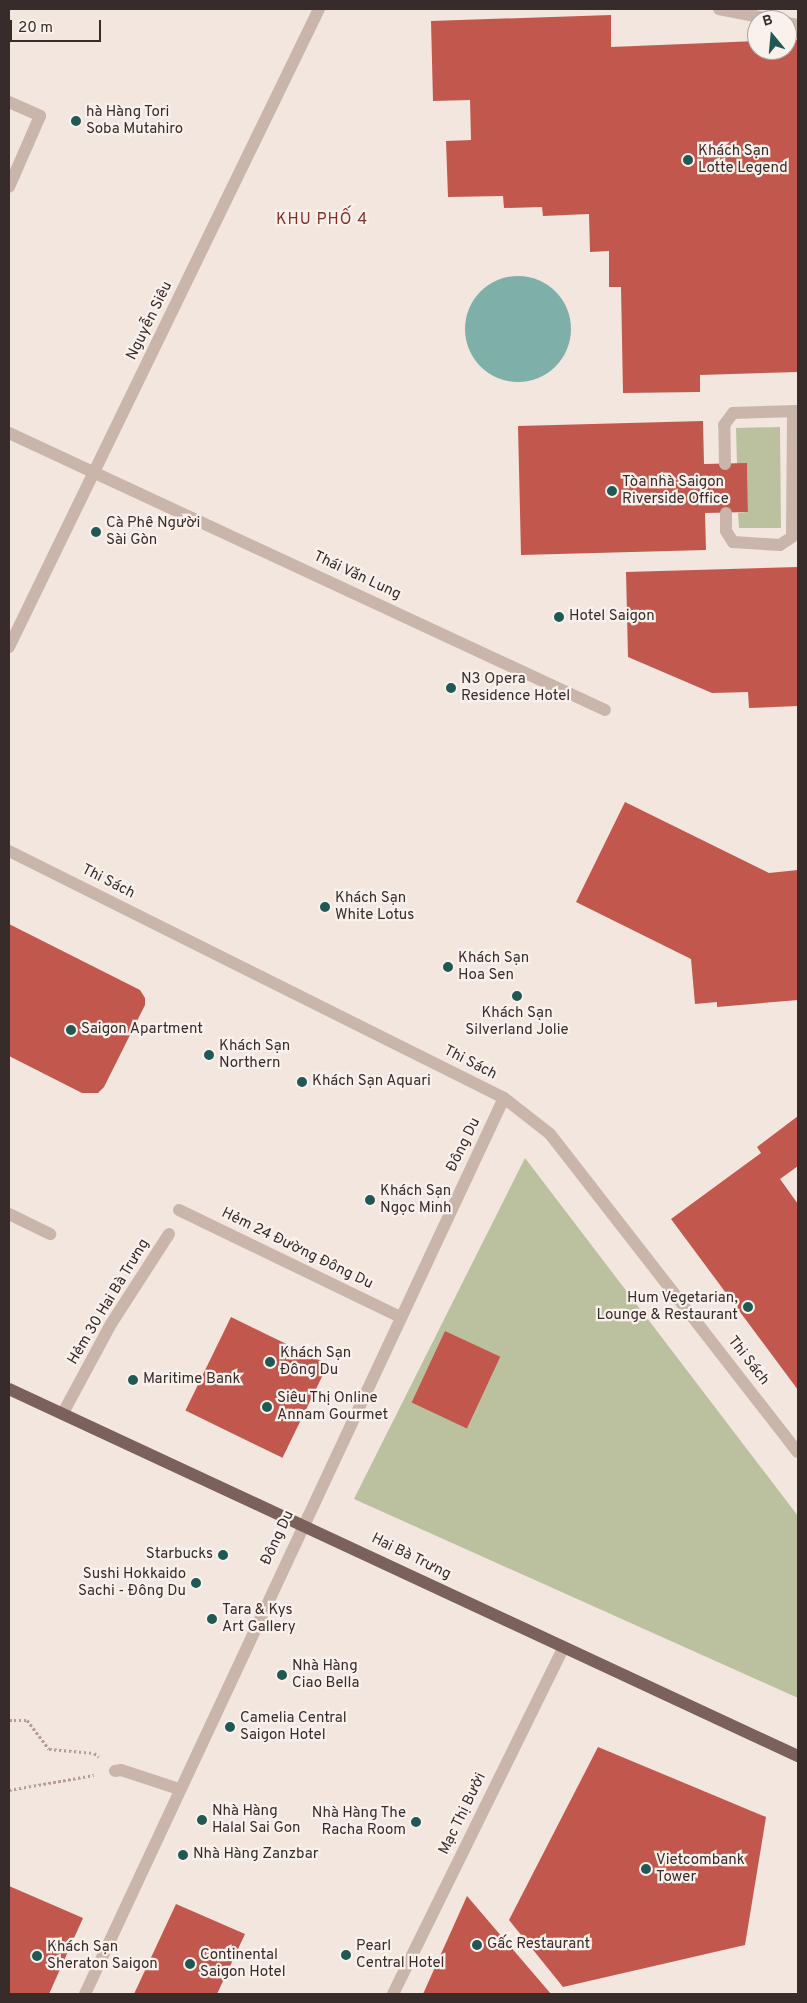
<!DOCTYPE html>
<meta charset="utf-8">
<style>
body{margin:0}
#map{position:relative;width:807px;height:2003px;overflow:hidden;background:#f2e6df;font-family:Overpass,sans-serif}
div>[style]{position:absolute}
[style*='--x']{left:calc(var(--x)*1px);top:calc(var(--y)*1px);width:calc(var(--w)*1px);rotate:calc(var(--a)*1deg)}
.green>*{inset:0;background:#bbc19f}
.water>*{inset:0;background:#7fafa9}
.round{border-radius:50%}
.building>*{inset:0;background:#c2584d;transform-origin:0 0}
.path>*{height:3px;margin-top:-1.5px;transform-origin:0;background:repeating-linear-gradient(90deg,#b69e95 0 2.5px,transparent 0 5px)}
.service>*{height:12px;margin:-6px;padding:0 6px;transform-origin:6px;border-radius:6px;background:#cab5ab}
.minor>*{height:12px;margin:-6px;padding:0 6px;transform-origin:6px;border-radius:6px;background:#cab5ab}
.primary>*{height:12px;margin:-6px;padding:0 6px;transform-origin:6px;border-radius:6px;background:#7a615c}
.dots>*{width:14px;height:14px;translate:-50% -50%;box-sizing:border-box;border:2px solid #faf1ec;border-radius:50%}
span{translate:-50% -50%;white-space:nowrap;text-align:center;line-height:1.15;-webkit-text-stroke:4.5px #faf1ec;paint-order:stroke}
.poi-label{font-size:15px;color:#382c2a}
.left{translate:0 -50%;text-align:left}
.right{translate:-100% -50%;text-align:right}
.street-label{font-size:15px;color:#382c2a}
.neighbourhood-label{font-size:16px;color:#852e25;letter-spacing:1px}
.frame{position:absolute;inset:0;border:10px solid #382c2a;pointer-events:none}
.north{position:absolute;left:747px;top:10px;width:50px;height:50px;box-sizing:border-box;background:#faf1ec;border:1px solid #aca29e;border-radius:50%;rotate:343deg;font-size:14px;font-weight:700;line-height:20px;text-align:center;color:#382c2a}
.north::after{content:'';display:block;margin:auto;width:18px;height:22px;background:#205954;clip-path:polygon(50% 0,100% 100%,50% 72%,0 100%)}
.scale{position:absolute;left:10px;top:20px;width:91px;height:22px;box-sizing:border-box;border:2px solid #382c2a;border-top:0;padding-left:6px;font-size:15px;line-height:18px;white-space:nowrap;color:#382c2a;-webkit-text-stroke:4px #faf1ec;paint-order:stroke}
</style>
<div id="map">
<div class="green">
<div style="clip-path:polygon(780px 427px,781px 528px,739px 528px,738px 513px,748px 512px,747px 464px,737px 464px,736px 428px)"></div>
<div style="clip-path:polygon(525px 1158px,798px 1516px,798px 1698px,354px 1499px)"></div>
</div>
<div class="water">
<div class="round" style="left:465px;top:276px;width:106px;height:106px"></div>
</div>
<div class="building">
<div style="clip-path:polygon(611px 15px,611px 47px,757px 41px,757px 50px,787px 50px,787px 40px,798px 40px,798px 372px,700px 375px,700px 392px,623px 393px,621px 287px,609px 287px,609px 251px,590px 252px,589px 214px,543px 216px,542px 207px,504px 208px,503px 196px,448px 197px,446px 141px,471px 140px,470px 100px,433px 101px,431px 21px)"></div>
<div style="clip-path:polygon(703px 421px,704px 464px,747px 463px,748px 512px,705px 513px,706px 550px,521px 555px,518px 426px)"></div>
<div style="clip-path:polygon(798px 567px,798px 706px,749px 708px,748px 692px,712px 693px,628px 657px,626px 572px)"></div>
<div style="clip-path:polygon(625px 802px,769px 873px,798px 870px,798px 1000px,717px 1007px,717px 1002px,695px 1004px,691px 959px,576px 902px)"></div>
<div style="clip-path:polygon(9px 924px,140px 990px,145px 998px,145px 1005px,104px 1087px,98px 1093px,82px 1093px,9px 1056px)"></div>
<div style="clip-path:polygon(798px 1116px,798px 1166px,780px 1179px,798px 1204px,798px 1390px,671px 1219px,761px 1153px,757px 1147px)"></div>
<div style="left:231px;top:1317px;width:108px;height:104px;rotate:26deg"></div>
<div style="left:445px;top:1331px;width:61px;height:79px;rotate:25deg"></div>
<div style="clip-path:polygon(598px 1747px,766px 1817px,745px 1945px,563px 1987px,509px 1920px)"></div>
<div style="clip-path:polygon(9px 1886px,83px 1918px,49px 1994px,9px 1994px)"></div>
<div style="clip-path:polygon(467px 1896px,551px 1994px,423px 1994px)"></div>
<div style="clip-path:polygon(176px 1904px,245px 1934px,217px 1994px,134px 1994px)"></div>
</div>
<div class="path">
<div style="--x:9;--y:1720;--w:18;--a:0"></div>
<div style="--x:27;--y:1720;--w:36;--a:53"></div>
<div style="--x:49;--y:1749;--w:45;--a:5.1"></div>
<div style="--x:94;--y:1753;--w:6;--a:39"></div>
<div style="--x:9;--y:1790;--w:86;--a:-10"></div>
</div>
<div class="service">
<div style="--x:719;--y:9;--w:56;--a:11.3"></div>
<div style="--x:787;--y:23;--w:11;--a:10"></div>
<div style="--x:725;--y:464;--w:39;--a:-91"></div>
<div style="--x:724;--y:425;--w:15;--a:-53"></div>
<div style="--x:733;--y:413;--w:65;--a:-1.8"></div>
<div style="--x:726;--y:513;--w:18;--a:90"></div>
<div style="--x:726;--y:531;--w:13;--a:58"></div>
<div style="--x:733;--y:542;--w:47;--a:3.7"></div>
<div style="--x:780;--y:545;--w:14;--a:-34"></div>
<div style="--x:792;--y:537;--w:126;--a:-89.5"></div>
<div style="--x:179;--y:1210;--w:246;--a:25.8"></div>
<div style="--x:63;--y:1413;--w:101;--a:-61.7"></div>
<div style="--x:111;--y:1324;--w:107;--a:-57.2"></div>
<div style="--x:115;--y:1771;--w:6;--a:-9"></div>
<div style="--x:121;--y:1770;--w:61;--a:18.1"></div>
</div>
<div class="minor">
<div style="--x:9;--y:102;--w:34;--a:24"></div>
<div style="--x:40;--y:116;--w:77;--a:113.6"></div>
<div style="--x:9;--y:433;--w:657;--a:24.93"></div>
<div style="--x:9;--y:647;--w:709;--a:-64.09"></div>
<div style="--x:9;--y:851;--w:553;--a:26.52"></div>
<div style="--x:504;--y:1098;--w:58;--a:38"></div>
<div style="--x:550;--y:1134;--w:403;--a:52.1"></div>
<div style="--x:9;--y:1214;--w:46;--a:26"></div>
<div style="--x:85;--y:1994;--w:989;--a:-64.94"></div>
<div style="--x:393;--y:1994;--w:385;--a:-63.8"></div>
</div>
<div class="primary">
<div style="--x:9;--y:1389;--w:870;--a:24.95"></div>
</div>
<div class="dots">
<div style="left:76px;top:121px;background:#205954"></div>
<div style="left:688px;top:160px;background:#205954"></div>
<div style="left:612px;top:491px;background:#205954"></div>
<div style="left:96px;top:532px;background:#205954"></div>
<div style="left:559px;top:617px;background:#205954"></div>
<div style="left:451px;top:688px;background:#205954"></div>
<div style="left:325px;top:907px;background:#205954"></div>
<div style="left:448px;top:967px;background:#205954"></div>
<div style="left:517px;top:996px;background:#205954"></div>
<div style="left:71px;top:1030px;background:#205954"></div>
<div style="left:209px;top:1055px;background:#205954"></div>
<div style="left:302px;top:1082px;background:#205954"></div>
<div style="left:370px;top:1200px;background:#205954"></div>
<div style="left:748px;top:1307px;background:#205954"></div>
<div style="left:270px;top:1362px;background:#205954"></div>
<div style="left:133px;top:1380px;background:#205954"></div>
<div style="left:267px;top:1407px;background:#205954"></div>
<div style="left:223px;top:1555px;background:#205954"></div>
<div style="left:196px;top:1583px;background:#205954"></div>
<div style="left:212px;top:1619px;background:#205954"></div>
<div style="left:282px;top:1675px;background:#205954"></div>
<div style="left:230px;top:1727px;background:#205954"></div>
<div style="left:202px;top:1820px;background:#205954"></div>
<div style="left:416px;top:1822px;background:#205954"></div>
<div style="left:183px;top:1855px;background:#205954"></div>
<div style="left:646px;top:1869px;background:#205954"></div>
<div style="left:477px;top:1945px;background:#205954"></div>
<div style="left:346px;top:1955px;background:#205954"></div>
<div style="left:37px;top:1956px;background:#205954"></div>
<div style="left:190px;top:1964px;background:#205954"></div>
</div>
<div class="poi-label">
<span class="left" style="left:86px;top:121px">hà Hàng Tori<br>Soba Mutahiro</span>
<span class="left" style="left:698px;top:160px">Khách Sạn<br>Lotte Legend</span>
<span class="left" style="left:622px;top:491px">Tòa nhà Saigon<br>Riverside Office</span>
<span class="left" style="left:106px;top:532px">Cà Phê Người<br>Sài Gòn</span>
<span class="left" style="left:569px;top:617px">Hotel Saigon</span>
<span class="left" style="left:461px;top:688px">N3 Opera<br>Residence Hotel</span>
<span class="left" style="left:335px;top:907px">Khách Sạn<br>White Lotus</span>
<span class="left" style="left:458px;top:967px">Khách Sạn<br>Hoa Sen</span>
<span style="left:517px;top:1022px">Khách Sạn<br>Silverland Jolie</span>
<span class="left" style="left:81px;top:1030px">Saigon Apartment</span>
<span class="left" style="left:219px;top:1055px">Khách Sạn<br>Northern</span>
<span class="left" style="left:312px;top:1082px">Khách Sạn Aquari</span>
<span class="left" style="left:380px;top:1200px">Khách Sạn<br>Ngọc Minh</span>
<span class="right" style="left:738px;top:1307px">Hum Vegetarian,<br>Lounge &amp; Restaurant</span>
<span class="left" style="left:280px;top:1362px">Khách Sạn<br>Đông Du</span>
<span class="left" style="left:143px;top:1380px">Maritime Bank</span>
<span class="left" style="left:277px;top:1407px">Siêu Thị Online<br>Annam Gourmet</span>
<span class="right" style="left:213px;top:1555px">Starbucks</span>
<span class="right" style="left:186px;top:1583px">Sushi Hokkaido<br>Sachi - Đông Du</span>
<span class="left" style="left:222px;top:1619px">Tara &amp; Kys<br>Art Gallery</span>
<span class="left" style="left:292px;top:1675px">Nhà Hàng<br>Ciao Bella</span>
<span class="left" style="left:240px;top:1727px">Camelia Central<br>Saigon Hotel</span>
<span class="left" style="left:212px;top:1820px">Nhà Hàng<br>Halal Sai Gon</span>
<span class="right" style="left:406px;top:1822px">Nhà Hàng The<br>Racha Room</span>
<span class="left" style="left:193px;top:1855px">Nhà Hàng Zanzbar</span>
<span class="left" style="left:656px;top:1869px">Vietcombank<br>Tower</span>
<span class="left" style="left:487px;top:1945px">Gấc Restaurant</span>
<span class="left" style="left:356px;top:1955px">Pearl<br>Central Hotel</span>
<span class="left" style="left:47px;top:1956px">Khách Sạn<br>Sheraton Saigon</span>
<span class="left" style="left:200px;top:1964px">Continental<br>Saigon Hotel</span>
</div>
<div class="street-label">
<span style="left:150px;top:321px;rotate:-64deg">Nguyễn Siêu</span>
<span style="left:357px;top:576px;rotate:25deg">Thái Văn Lung</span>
<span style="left:108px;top:882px;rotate:27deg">Thi Sách</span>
<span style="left:470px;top:1063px;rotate:27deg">Thi Sách</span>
<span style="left:464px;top:1145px;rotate:-64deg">Đông Du</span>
<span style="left:297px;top:1249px;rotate:26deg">Hẻm 24 Đường Đông Du</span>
<span style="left:109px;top:1302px;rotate:-59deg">Hẻm 30 Hai Bà Trưng</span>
<span style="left:748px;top:1361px;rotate:52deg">Thi Sách</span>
<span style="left:278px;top:1538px;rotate:-65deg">Đông Du</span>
<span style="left:411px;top:1557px;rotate:26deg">Hai Bà Trưng</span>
<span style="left:463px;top:1814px;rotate:-64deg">Mạc Thị Bưởi</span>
</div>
<div class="neighbourhood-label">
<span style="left:322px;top:220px">KHU PHỐ 4</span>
</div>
<div class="frame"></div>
<div class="north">B</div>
<div class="scale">20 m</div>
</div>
